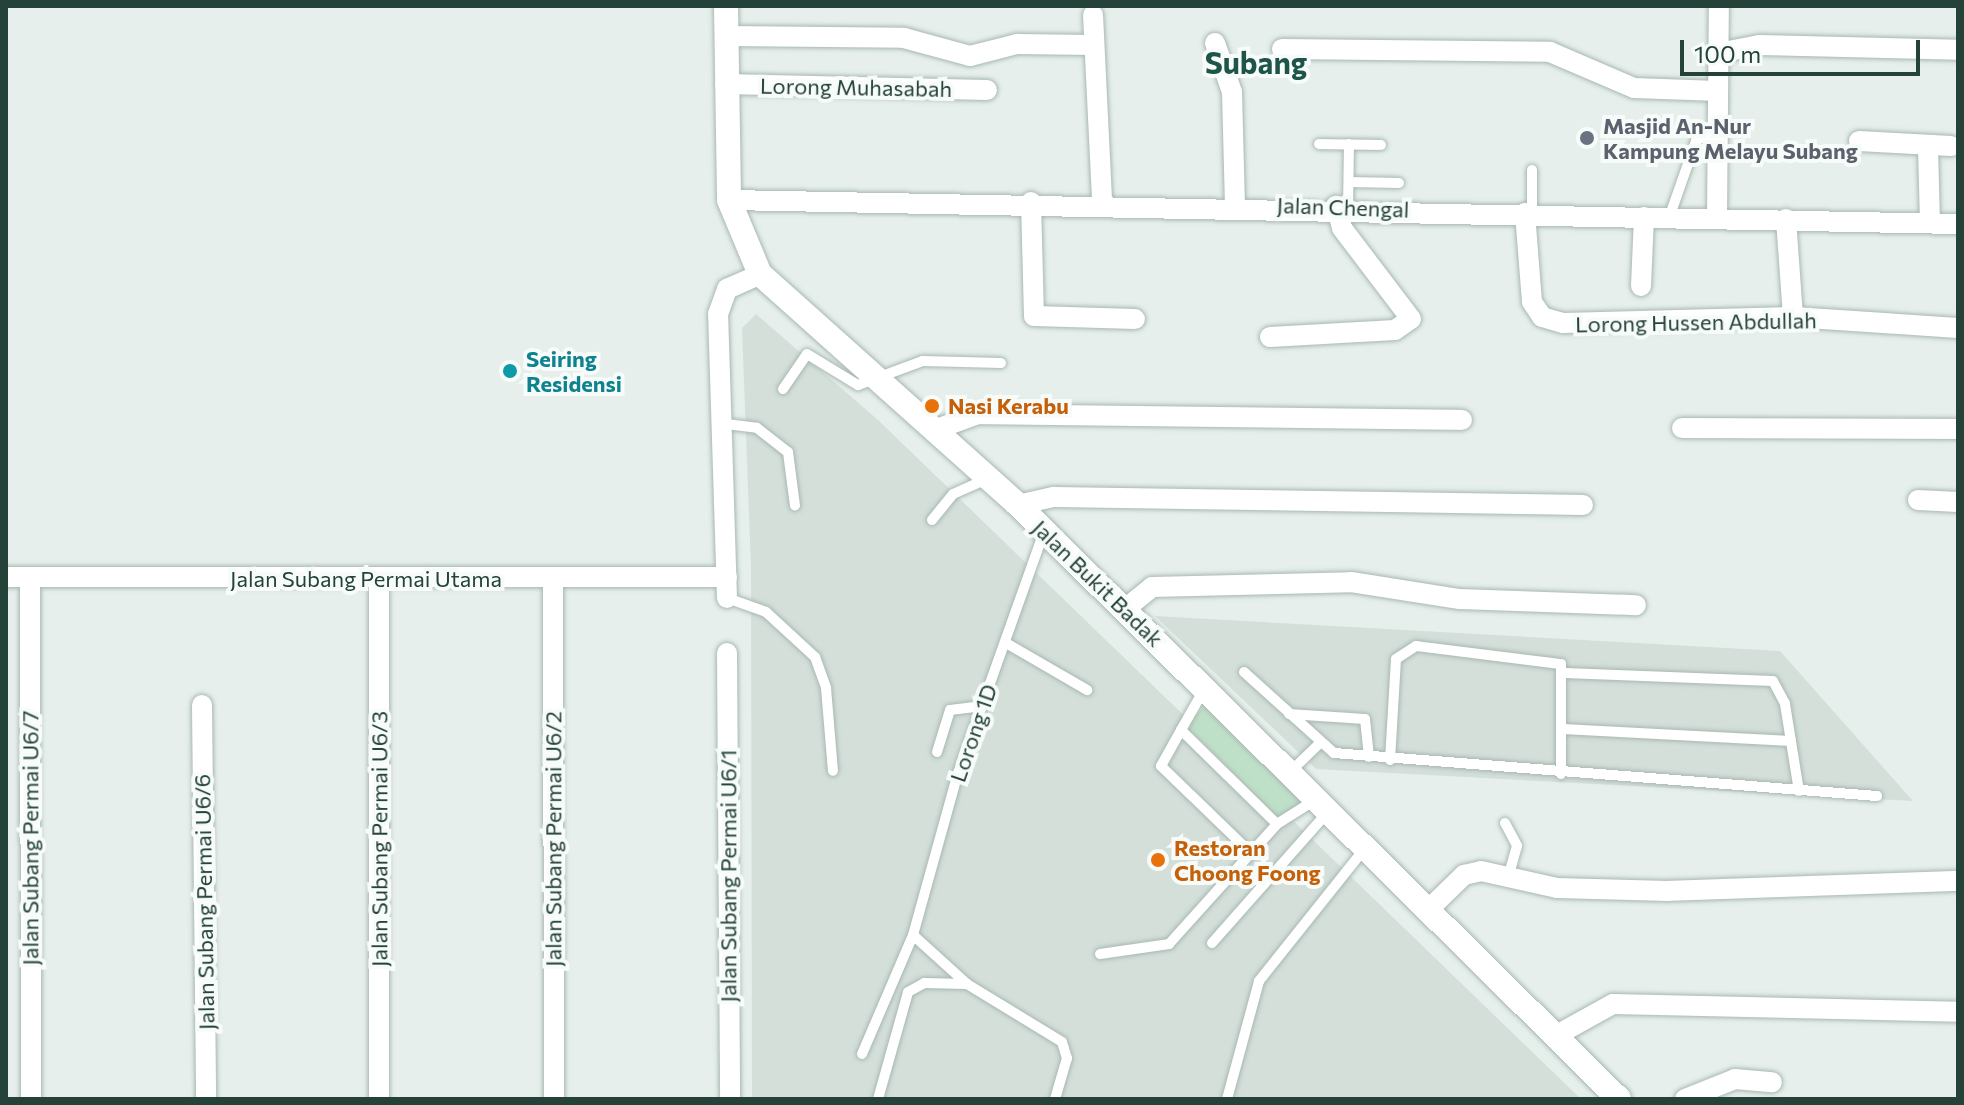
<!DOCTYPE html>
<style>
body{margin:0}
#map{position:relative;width:1964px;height:1105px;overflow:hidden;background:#e6efeb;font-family:Commissioner,sans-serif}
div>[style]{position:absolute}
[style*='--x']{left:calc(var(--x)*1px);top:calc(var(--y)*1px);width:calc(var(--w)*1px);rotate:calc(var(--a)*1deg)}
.built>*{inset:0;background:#d4dfda}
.green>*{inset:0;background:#bfe0c8;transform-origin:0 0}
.roads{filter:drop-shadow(0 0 2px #a8b8b2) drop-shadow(0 0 2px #a8b8b2)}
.lane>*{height:10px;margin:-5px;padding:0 5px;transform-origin:5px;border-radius:5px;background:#fff}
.street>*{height:20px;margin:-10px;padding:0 10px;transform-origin:10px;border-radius:10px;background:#fff}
.secondary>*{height:24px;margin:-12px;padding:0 12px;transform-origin:12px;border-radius:12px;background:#fff}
.dots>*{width:22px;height:22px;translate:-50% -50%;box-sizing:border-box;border:4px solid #f7fbf9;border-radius:50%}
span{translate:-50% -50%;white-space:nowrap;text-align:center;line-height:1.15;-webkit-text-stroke:8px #f7fbf9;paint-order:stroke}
.street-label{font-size:22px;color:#24423a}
.worship-label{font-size:22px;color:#5b616d;font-weight:700}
.left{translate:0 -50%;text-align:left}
.culture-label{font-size:22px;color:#0d838f;font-weight:700}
.food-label{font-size:22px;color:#c56008;font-weight:700}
.district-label{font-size:30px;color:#1f5548;font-weight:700}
.frame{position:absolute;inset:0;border:8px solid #24423a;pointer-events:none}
.scale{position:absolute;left:1680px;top:40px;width:240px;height:36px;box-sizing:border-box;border:4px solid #24423a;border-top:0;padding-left:10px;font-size:24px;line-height:28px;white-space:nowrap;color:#24423a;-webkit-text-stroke:6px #f7fbf9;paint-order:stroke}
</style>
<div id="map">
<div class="built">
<div style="clip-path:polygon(756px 314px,878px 420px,1581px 1099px,752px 1099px,751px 567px,742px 328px)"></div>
<div style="clip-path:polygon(1155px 616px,1780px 651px,1913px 801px,1316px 769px)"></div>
</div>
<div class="green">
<div style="left:1209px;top:702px;width:138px;height:33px;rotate:45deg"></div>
</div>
<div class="roads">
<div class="lane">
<div style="--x:1319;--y:144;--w:62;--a:0.9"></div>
<div style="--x:1532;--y:170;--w:43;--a:90"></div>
<div style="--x:1349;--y:182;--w:50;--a:1.1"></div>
<div style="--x:1348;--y:207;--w:63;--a:-89.1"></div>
<div style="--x:1669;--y:218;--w:82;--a:-70.7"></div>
<div style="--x:1696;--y:141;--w:24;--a:-30"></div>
<div style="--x:783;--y:389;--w:42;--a:-55.6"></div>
<div style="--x:807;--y:354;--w:60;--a:31.3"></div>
<div style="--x:858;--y:385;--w:69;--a:-20.3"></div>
<div style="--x:923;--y:361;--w:78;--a:1.5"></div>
<div style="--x:718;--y:423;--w:39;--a:7"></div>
<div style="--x:757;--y:428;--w:39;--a:38"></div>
<div style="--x:788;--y:452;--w:54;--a:82.6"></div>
<div style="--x:932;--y:520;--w:33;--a:-51"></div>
<div style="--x:953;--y:494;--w:36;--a:-24"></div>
<div style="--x:727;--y:598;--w:41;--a:19.7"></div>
<div style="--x:766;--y:612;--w:67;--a:42.6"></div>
<div style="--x:815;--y:657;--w:33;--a:70"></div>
<div style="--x:826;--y:688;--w:83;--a:85.2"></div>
<div style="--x:1006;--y:643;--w:94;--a:30.1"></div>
<div style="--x:1244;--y:672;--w:121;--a:42"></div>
<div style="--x:1334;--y:753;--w:545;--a:4.53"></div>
<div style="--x:1565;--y:673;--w:208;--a:2.2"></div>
<div style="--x:1773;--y:681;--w:26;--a:62"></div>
<div style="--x:1785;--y:704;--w:88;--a:80.9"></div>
<div style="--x:1289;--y:714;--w:76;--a:3.8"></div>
<div style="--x:1365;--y:719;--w:38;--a:84"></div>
<div style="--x:1563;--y:729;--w:228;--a:3"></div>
<div style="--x:1181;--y:730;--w:48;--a:-60.3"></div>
<div style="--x:937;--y:752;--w:44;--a:-72.8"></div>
<div style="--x:950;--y:710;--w:31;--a:-7"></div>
<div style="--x:1390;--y:760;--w:101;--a:-86.6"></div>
<div style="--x:1396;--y:659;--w:24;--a:-33"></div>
<div style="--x:1416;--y:646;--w:146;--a:7.1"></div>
<div style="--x:1561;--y:664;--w:110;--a:90"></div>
<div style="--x:1292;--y:770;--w:36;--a:-44"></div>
<div style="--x:1505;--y:823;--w:26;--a:62"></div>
<div style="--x:1517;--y:846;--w:29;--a:106"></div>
<div style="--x:1250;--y:852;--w:124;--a:-136"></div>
<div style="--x:1161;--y:766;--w:41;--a:-60.9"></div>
<div style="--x:1181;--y:730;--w:134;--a:44.4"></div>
<div style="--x:913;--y:935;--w:73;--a:42.2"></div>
<div style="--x:1212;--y:943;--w:174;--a:-48.5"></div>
<div style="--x:1100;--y:954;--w:70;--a:-8.2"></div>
<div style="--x:1169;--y:944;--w:161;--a:-48"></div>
<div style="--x:1277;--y:824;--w:45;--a:-32.3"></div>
<div style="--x:862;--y:1054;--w:129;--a:-66.8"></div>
<div style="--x:913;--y:935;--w:165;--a:-74.5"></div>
<div style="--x:957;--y:776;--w:257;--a:-70.4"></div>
<div style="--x:878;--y:1099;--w:111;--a:-74.3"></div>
<div style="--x:908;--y:992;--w:18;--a:-29"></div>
<div style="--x:924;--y:983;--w:43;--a:1.3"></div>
<div style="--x:967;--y:984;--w:111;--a:31.4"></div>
<div style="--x:1062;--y:1042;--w:17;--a:73"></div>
<div style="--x:1067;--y:1058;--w:43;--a:106.3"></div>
<div style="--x:1227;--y:1099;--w:122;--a:-74.8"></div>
<div style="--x:1259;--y:981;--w:171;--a:-51.4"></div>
</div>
<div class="street">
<div style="--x:1093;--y:15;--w:186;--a:87.2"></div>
<div style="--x:726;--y:36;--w:178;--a:0.6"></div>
<div style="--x:904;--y:38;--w:68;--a:15.3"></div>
<div style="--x:970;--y:56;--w:49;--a:-14.3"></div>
<div style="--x:1017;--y:44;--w:76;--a:0.8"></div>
<div style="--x:1215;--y:43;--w:52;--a:70.9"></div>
<div style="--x:1232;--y:92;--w:112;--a:88.5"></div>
<div style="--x:1282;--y:49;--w:268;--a:0.6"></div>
<div style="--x:1550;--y:52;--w:91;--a:23.2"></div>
<div style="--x:1634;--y:88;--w:84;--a:2"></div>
<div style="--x:1718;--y:53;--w:42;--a:-11"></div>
<div style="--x:1759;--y:45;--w:199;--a:1.4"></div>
<div style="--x:725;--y:84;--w:262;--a:1.3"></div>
<div style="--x:1859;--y:141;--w:92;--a:3.1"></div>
<div style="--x:1928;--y:147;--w:76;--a:88.5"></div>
<div style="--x:729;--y:200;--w:1229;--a:1.12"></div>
<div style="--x:1031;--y:202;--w:114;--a:88.5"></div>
<div style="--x:1034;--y:316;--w:101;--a:1.7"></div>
<div style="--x:1525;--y:213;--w:89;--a:85.5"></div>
<div style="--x:1532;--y:302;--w:18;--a:56"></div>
<div style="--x:1542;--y:317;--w:22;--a:16"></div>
<div style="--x:1563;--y:323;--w:230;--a:-1.5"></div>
<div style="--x:1793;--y:317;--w:165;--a:3.8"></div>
<div style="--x:1717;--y:218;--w:212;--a:-89.5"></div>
<div style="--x:1786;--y:219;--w:98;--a:85.9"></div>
<div style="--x:1641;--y:286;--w:69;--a:-87.5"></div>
<div style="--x:1270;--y:337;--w:125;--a:-3.2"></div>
<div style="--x:1395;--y:330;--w:19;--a:-35"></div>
<div style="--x:1411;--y:319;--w:114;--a:-127.2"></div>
<div style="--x:1342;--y:228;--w:23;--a:-105"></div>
<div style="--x:1682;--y:428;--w:276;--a:0.2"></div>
<div style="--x:937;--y:429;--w:44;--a:-20.1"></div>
<div style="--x:978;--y:414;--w:484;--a:0.7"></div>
<div style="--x:1918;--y:500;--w:40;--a:2.9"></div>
<div style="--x:1018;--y:505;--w:37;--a:-13"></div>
<div style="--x:1054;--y:497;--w:529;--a:0.87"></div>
<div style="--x:6;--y:577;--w:721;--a:0"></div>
<div style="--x:30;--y:577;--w:522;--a:89.89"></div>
<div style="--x:379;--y:579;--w:520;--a:90"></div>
<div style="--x:553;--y:579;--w:520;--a:89.89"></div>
<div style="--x:727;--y:598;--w:284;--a:-91.8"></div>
<div style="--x:718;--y:314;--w:27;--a:-70"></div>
<div style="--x:727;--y:289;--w:36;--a:-24"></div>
<div style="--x:1125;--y:609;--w:35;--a:-39"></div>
<div style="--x:1152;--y:587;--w:199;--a:-1.4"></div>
<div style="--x:1351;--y:582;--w:110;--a:8.9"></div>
<div style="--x:1460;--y:599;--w:176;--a:2"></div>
<div style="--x:727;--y:653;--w:446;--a:89.6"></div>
<div style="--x:202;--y:705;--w:394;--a:89.4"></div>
<div style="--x:1429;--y:909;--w:49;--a:-44.2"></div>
<div style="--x:1464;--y:875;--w:17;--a:-13"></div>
<div style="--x:1481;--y:871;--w:78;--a:12.6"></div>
<div style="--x:1557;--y:888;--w:111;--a:1.5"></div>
<div style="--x:1668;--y:891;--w:290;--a:-2"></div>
<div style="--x:1555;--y:1036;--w:66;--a:-28.9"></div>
<div style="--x:1613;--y:1004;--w:345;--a:1.3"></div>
<div style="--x:1685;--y:1099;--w:54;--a:-21.8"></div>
<div style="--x:1735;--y:1079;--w:37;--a:5"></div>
</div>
<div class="secondary">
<div style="--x:726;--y:6;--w:194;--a:89.1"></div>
<div style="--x:729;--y:200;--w:80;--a:67.3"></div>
<div style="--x:760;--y:274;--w:346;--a:41.8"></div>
<div style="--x:1018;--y:505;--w:845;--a:44.66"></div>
</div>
</div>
<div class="dots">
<div style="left:1587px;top:138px;background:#6b7280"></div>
<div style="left:510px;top:371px;background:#0f9aa8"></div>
<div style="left:932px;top:406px;background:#e8710a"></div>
<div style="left:1158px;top:860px;background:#e8710a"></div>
</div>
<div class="street-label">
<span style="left:856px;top:87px;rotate:1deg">Lorong Muhasabah</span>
<span style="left:1343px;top:207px;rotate:2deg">Jalan Chengal</span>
<span style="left:1696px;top:322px;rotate:-1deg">Lorong Hussen Abdullah</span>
<span style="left:366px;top:579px">Jalan Subang Permai Utama</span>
<span style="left:1098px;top:583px;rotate:44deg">Jalan Bukit Badak</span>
<span style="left:973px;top:733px;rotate:-71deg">Lorong 1D</span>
<span style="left:30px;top:838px;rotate:-90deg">Jalan Subang Permai U6/7</span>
<span style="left:379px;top:839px;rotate:-90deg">Jalan Subang Permai U6/3</span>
<span style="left:553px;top:839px;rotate:-90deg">Jalan Subang Permai U6/2</span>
<span style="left:728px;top:876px;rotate:-90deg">Jalan Subang Permai U6/1</span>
<span style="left:204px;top:902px;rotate:-91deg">Jalan Subang Permai U6/6</span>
</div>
<div class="worship-label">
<span class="left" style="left:1603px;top:138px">Masjid An-Nur<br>Kampung Melayu Subang</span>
</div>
<div class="culture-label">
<span class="left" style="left:526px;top:371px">Seiring<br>Residensi</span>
</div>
<div class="food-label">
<span class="left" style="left:948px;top:406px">Nasi Kerabu</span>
<span class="left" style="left:1174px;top:860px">Restoran<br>Choong Foong</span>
</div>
<div class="district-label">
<span style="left:1256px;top:62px">Subang</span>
</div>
<div class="frame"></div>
<div class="scale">100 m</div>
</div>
